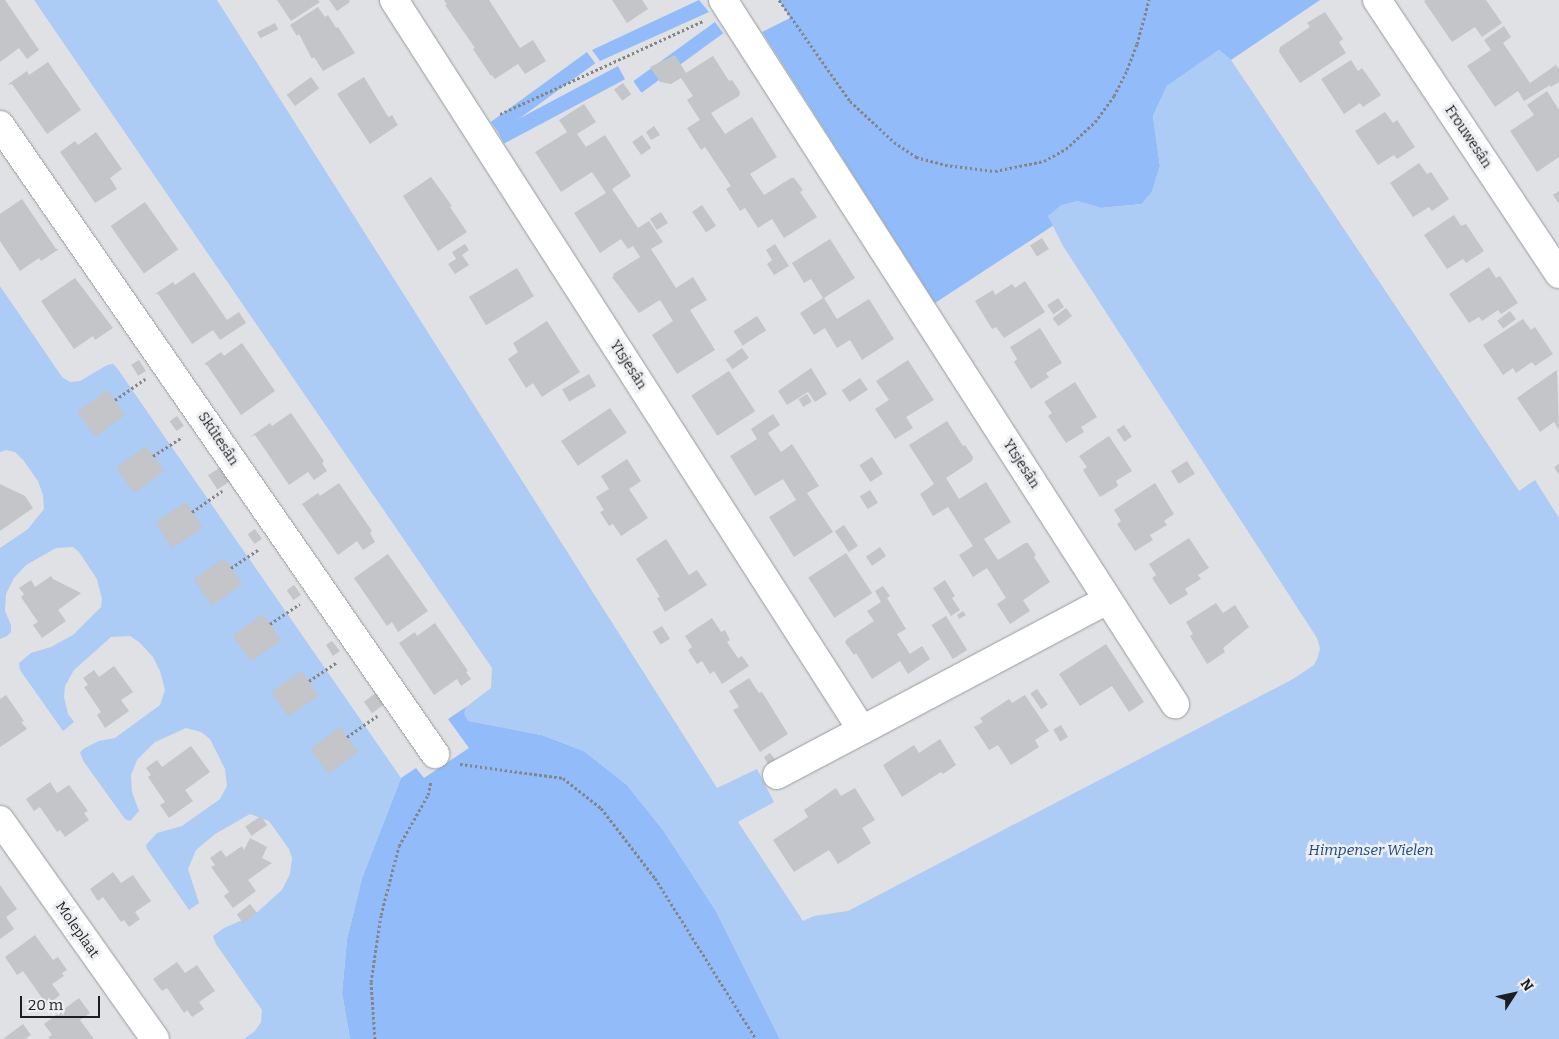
<!DOCTYPE html>
<meta charset="utf-8">
<style>
body{margin:0}
#map{position:relative;width:1559px;height:1039px;overflow:hidden;background:#dfe1e4;font-family:Bitter,serif}
div>[style]{position:absolute}
[style*='--x']{left:calc(var(--x)*1px);top:calc(var(--y)*1px);width:calc(var(--w)*1px);rotate:calc(var(--a)*1deg)}
.green>*{inset:0;background:#91bcf9;transform-origin:0 0}
.water>*{inset:0;background:#accbf5}
.building>*{inset:0;background:#c3c5c8;transform-origin:0 0}
.path>*{height:3px;margin-top:-1.5px;transform-origin:0;background:repeating-linear-gradient(90deg,#838587 0 2.5px,transparent 0 5px)}
.roads{filter:drop-shadow(0 0 1px #989a9c) drop-shadow(0 0 1px #989a9c)}
.street>*{height:28px;margin:-14px;padding:0 14px;transform-origin:14px;border-radius:14px;background:#fff}
span{translate:-50% -50%;white-space:nowrap;text-align:center;line-height:1.15;-webkit-text-stroke:5px #eceef1;paint-order:stroke}
.street-label{font-size:14px;color:#1d1e1f}
.water-label{font-size:15px;color:#184886;font-style:italic}
.north{position:absolute;left:1489px;top:969px;width:50px;height:50px;-webkit-text-stroke:4px #eceef1;paint-order:stroke;rotate:55deg;font-size:14px;font-weight:700;line-height:20px;text-align:center;color:#1d1e1f}
.north::after{content:'';display:block;margin:auto;width:18px;height:22px;background:#1d1e1f;clip-path:polygon(50% 0,100% 100%,50% 72%,0 100%)}
.scale{position:absolute;left:20px;top:996px;width:80px;height:22px;box-sizing:border-box;border:2px solid #1d1e1f;border-top:0;padding-left:6px;font-size:15px;line-height:18px;white-space:nowrap;color:#1d1e1f;-webkit-text-stroke:4px #eceef1;paint-order:stroke}
</style>
<div id="map">
<div class="green">
<div style="clip-path:polygon(699px 0,709px 12px,600px 61px,592px 50px)"></div>
<div style="clip-path:polygon(779px 0,1320px 0,1231px 60px,1219px 50px,1167px 86px,1153px 116px,1160px 166px,1152px 192px,1142px 204px,1101px 208px,1077px 201px,1048px 216px,1054px 225px,935px 303px,762px 32px,790px 18px)"></div>
<div style="left:715px;top:22px;width:14px;height:101px;rotate:54deg"></div>
<div style="left:587px;top:52px;width:14px;height:119px;rotate:54deg"></div>
<div style="left:618px;top:66px;width:15px;height:137px;rotate:62deg"></div>
<div style="clip-path:polygon(466px 707px,465px 714px,469px 721px,542px 735px,584px 751px,627px 785px,663px 830px,716px 911px,780px 1039px,350px 1039px,342px 993px,347px 939px,362px 878px,401px 778px,416px 768px,424px 778px,469px 748px,448px 719px)"></div>
</div>
<div class="water">
<div style="clip-path:polygon(34px 0,217px 0,717px 788px,757px 769px,774px 802px,738px 822px,803px 921px,814px 916px,848px 911px,1293px 679px,1314px 665px,1318px 657px,1320px 648px,1317px 638px,1063px 246px,1048px 216px,1061px 205px,1077px 201px,1101px 208px,1142px 204px,1152px 192px,1160px 166px,1153px 116px,1167px 86px,1219px 50px,1231px 60px,1519px 491px,1535px 480px,1559px 518px,1559px 1039px,780px 1039px,716px 911px,663px 830px,627px 785px,584px 751px,542px 735px,468px 721px,464px 714px,466px 707px,491px 688px,492px 668px)"></div>
<div style="clip-path:polygon(0 286px,62px 377px,70px 382px,80px 381px,107px 365px,113px 364px,117px 368px,401px 778px,362px 878px,347px 939px,342px 993px,350px 1039px,244px 1039px,255px 1031px,261px 1022px,262px 1010px,216px 944px,213px 936px,224px 928px,254px 915px,282px 890px,290px 874px,292px 858px,289px 849px,269px 821px,250px 814px,215px 834px,196px 850px,188px 869px,199px 903px,189px 910px,147px 849px,146px 845px,157px 833px,182px 826px,220px 799px,227px 786px,225px 769px,210px 739px,201px 732px,186px 728px,155px 742px,137px 760px,131px 775px,132px 792px,139px 811px,130px 821px,125px 819px,84px 762px,80px 753px,83px 749px,99px 741px,115px 738px,160px 705px,165px 690px,160px 671px,153px 657px,139px 642px,130px 636px,111px 637px,74px 670px,65px 686px,64px 697px,68px 714px,74px 722px,63px 731px,20px 670px,19px 663px,31px 653px,51px 647px,73px 635px,101px 607px,102px 599px,97px 579px,79px 552px,73px 547px,56px 548px,26px 565px,14px 578px,6px 594px,5px 611px,11px 625px,11px 632px,7px 636px,0 639px,0 548px,28px 529px,44px 509px,43px 495px,38px 481px,23px 460px,15px 452px,6px 450px,0 452px)"></div>
</div>
<div class="building">
<div style="clip-path:polygon(0 0,5px 0,39px 50px,27px 59px,19px 48px,0 62px)"></div>
<div style="clip-path:polygon(277px 0,318px 0,320px 2px,291px 21px)"></div>
<div style="clip-path:polygon(329px 0,349px 0,350px 2px,337px 11px)"></div>
<div style="clip-path:polygon(444px 0,489px 0,520px 48px,533px 40px,546px 61px,525px 74px,518px 64px,495px 79px,492px 75px,491px 76px,473px 49px,475px 48px,445px 5px,447px 4px)"></div>
<div style="clip-path:polygon(612px 0,642px 0,648px 9px,627px 23px)"></div>
<div style="clip-path:polygon(1426px 0,1486px 0,1502px 23px,1482px 37px,1475px 27px,1452px 42px,1424px 1px)"></div>
<div style="clip-path:polygon(318px 7px,325px 17px,328px 15px,336px 28px,338px 27px,355px 53px,323px 71px,314px 57px,312px 59px,299px 34px,297px 36px,290px 25px)"></div>
<div style="clip-path:polygon(1325px 12px,1343px 39px,1339px 42px,1346px 53px,1300px 83px,1279px 52px,1280px 47px,1310px 27px,1307px 23px)"></div>
<div style="left:275px;top:23px;width:7px;height:20px;rotate:63deg"></div>
<div style="clip-path:polygon(1504px 26px,1511px 37px,1503px 43px,1530px 83px,1556px 65px,1559px 69px,1559px 82px,1551px 87px,1550px 85px,1524px 101px,1518px 91px,1495px 107px,1467px 66px,1491px 50px,1484px 40px)"></div>
<div style="clip-path:polygon(675px 55px,686px 73px,713px 56px,729px 81px,732px 80px,740px 92px,739px 96px,711px 113px,725px 134px,752px 117px,777px 157px,750px 174px,764px 195px,791px 178px,794px 178px,803px 190px,800px 192px,817px 217px,784px 238px,772px 219px,758px 228px,745px 208px,740px 211px,726px 189px,731px 186px,705px 147px,701px 150px,687px 128px,700px 120px,687px 100px,693px 96px,681px 78px,671px 84px,660px 82px,650px 67px)"></div>
<div style="clip-path:polygon(1351px 60px,1358px 71px,1362px 68px,1381px 95px,1363px 107px,1360px 103px,1344px 114px,1321px 79px)"></div>
<div style="clip-path:polygon(48px 62px,81px 110px,47px 134px,12px 84px,7px 85px,27px 71px,29px 75px)"></div>
<div style="left:311px;top:77px;width:14px;height:30px;rotate:54deg"></div>
<div style="clip-path:polygon(364px 77px,387px 115px,389px 117px,392px 115px,398px 125px,370px 144px,337px 94px)"></div>
<div style="left:623px;top:83px;width:14px;height:11px;rotate:54deg"></div>
<div style="clip-path:polygon(1547px 91px,1559px 110px,1559px 157px,1537px 172px,1510px 131px,1534px 115px,1527px 105px)"></div>
<div style="clip-path:polygon(584px 104px,596px 122px,577px 134px,586px 147px,605px 135px,631px 176px,612px 189px,638px 228px,649px 221px,663px 242px,651px 249px,676px 288px,693px 277px,707px 300px,690px 310px,715px 350px,677px 374px,652px 335px,673px 321px,660px 300px,639px 313px,612px 277px,614px 276px,613px 274px,640px 257px,633px 246px,628px 249px,621px 239px,600px 253px,574px 213px,606px 193px,592px 172px,561px 192px,535px 152px,567px 132px,559px 120px)"></div>
<div style="clip-path:polygon(1385px 112px,1393px 123px,1397px 120px,1415px 147px,1397px 159px,1394px 155px,1378px 165px,1355px 131px)"></div>
<div style="clip-path:polygon(654px 126px,660px 135px,651px 140px,646px 132px)"></div>
<div style="clip-path:polygon(96px 132px,122px 169px,110px 178px,117px 189px,95px 203px,60px 152px,75px 141px,78px 145px)"></div>
<div style="left:642px;top:135px;width:16px;height:12px;rotate:55deg"></div>
<div style="clip-path:polygon(1419px 163px,1427px 174px,1431px 172px,1449px 199px,1432px 211px,1429px 207px,1413px 217px,1390px 183px)"></div>
<div style="clip-path:polygon(431px 177px,452px 206px,450px 207px,467px 232px,438px 251px,403px 196px)"></div>
<div style="clip-path:polygon(1559px 191px,1559px 204px,1553px 195px)"></div>
<div style="clip-path:polygon(22px 199px,56px 249px,59px 249px,41px 261px,39px 258px,20px 271px,0 241px,0 214px)"></div>
<div style="left:145px;top:202px;width:58px;height:42px;rotate:55deg"></div>
<div style="left:702px;top:205px;width:25px;height:12px;rotate:56deg"></div>
<div style="left:661px;top:212px;width:13px;height:13px;rotate:58deg"></div>
<div style="clip-path:polygon(1454px 215px,1461px 226px,1466px 224px,1484px 251px,1466px 263px,1463px 259px,1447px 269px,1424px 235px)"></div>
<div style="left:1042px;top:238px;width:13px;height:14px;rotate:58deg"></div>
<div style="clip-path:polygon(830px 239px,855px 278px,824px 298px,837px 319px,869px 299px,894px 339px,862px 360px,850px 340px,837px 348px,825px 328px,814px 335px,800px 313px,823px 298px,811px 279px,804px 283px,792px 263px)"></div>
<div style="clip-path:polygon(465px 244px,469px 250px,462px 255px,469px 265px,455px 274px,448px 264px,456px 259px,452px 252px)"></div>
<div style="clip-path:polygon(775px 244px,789px 266px,774px 275px,767px 264px,772px 260px,766px 250px)"></div>
<div style="clip-path:polygon(1489px 267px,1496px 278px,1500px 276px,1518px 303px,1501px 314px,1498px 310px,1482px 321px,1479px 317px,1469px 323px,1449px 294px)"></div>
<div style="left:517px;top:268px;width:33px;height:56px;rotate:59deg"></div>
<div style="clip-path:polygon(194px 272px,227px 320px,239px 312px,246px 323px,220px 340px,213px 330px,192px 344px,158px 294px,155px 294px,173px 282px,175px 285px)"></div>
<div style="clip-path:polygon(75px 278px,113px 328px,95px 340px,93px 336px,74px 349px,41px 301px)"></div>
<div style="clip-path:polygon(1025px 281px,1045px 312px,1004px 338px,996px 327px,992px 329px,975px 301px,993px 290px,995px 295px,1012px 284px,1015px 288px)"></div>
<div style="left:1058px;top:298px;width:11px;height:13px;rotate:56deg"></div>
<div style="left:1066px;top:308px;width:10px;height:17px;rotate:53deg"></div>
<div style="left:1510px;top:311px;width:10px;height:16px;rotate:53deg"></div>
<div style="left:757px;top:316px;width:17px;height:28px;rotate:57deg"></div>
<div style="clip-path:polygon(1523px 319px,1531px 330px,1535px 327px,1553px 354px,1535px 366px,1532px 362px,1516px 373px,1513px 368px,1503px 375px,1483px 345px)"></div>
<div style="clip-path:polygon(547px 321px,580px 372px,542px 397px,533px 383px,526px 388px,508px 359px,518px 352px,513px 343px)"></div>
<div style="clip-path:polygon(1040px 328px,1062px 363px,1046px 373px,1049px 377px,1031px 389px,1014px 362px,1017px 359px,1010px 347px)"></div>
<div style="clip-path:polygon(242px 343px,275px 391px,241px 415px,207px 365px,204px 364px,221px 352px,224px 356px)"></div>
<div style="left:742px;top:348px;width:12px;height:20px;rotate:55deg"></div>
<div style="left:139px;top:360px;width:13px;height:9px;rotate:58deg"></div>
<div style="clip-path:polygon(908px 360px,934px 400px,906px 417px,913px 428px,895px 439px,875px 409px,889px 400px,876px 381px)"></div>
<div style="clip-path:polygon(811px 368px,827px 394px,815px 402px,808px 392px,787px 405px,778px 391px)"></div>
<div style="clip-path:polygon(1557px 370px,1559px 430px,1554px 422px,1540px 432px,1517px 398px)"></div>
<div style="left:729px;top:371px;width:48px;height:45px;rotate:57deg"></div>
<div style="left:589px;top:374px;width:14px;height:31px;rotate:60deg"></div>
<div style="left:860px;top:378px;width:14px;height:22px;rotate:56deg"></div>
<div style="clip-path:polygon(1075px 382px,1097px 417px,1081px 427px,1084px 432px,1066px 443px,1048px 416px,1052px 413px,1044px 402px)"></div>
<div style="left:107px;top:390px;width:31px;height:37px;rotate:54deg"></div>
<div style="left:807px;top:394px;width:9px;height:10px;rotate:58deg"></div>
<div style="left:610px;top:408px;width:30px;height:59px;rotate:56deg"></div>
<div style="clip-path:polygon(291px 413px,324px 461px,322px 463px,327px 471px,314px 480px,308px 472px,289px 485px,255px 435px,250px 437px,270px 423px,272px 426px)"></div>
<div style="clip-path:polygon(773px 414px,780px 425px,768px 433px,781px 452px,792px 444px,812px 475px,819px 486px,807px 493px,833px 532px,794px 557px,769px 517px,796px 500px,783px 479px,755px 496px,730px 456px,757px 439px,751px 429px)"></div>
<div style="left:177px;top:416px;width:12px;height:9px;rotate:55deg"></div>
<div style="clip-path:polygon(947px 421px,963px 446px,965px 445px,973px 457px,972px 461px,946px 478px,959px 499px,986px 482px,1011px 522px,984px 539px,998px 560px,1025px 543px,1028px 543px,1036px 555px,1034px 557px,1050px 582px,1023px 600px,1030px 611px,1010px 624px,997px 604px,1006px 598px,987px 568px,973px 577px,959px 555px,973px 546px,948px 507px,933px 516px,920px 494px,934px 484px,909px 445px)"></div>
<div style="left:1124px;top:425px;width:14px;height:9px;rotate:56deg"></div>
<div style="clip-path:polygon(1109px 436px,1132px 471px,1116px 481px,1118px 486px,1100px 497px,1083px 470px,1087px 467px,1079px 456px)"></div>
<div style="left:146px;top:446px;width:31px;height:37px;rotate:54deg"></div>
<div style="left:872px;top:457px;width:20px;height:15px;rotate:57deg"></div>
<div style="clip-path:polygon(627px 459px,641px 481px,629px 489px,648px 518px,621px 536px,613px 524px,609px 526px,600px 512px,604px 510px,596px 497px,609px 489px,601px 476px)"></div>
<div style="left:1187px;top:461px;width:15px;height:19px;rotate:58deg"></div>
<div style="clip-path:polygon(1559px 464px,1559px 475px,1554px 467px)"></div>
<div style="left:224px;top:465px;width:17px;height:19px;rotate:57deg"></div>
<div style="clip-path:polygon(339px 483px,372px 531px,370px 533px,375px 542px,363px 550px,357px 541px,338px 555px,302px 504px,318px 493px,320px 496px)"></div>
<div style="clip-path:polygon(1155px 483px,1174px 514px,1164px 521px,1167px 525px,1150px 535px,1153px 540px,1135px 551px,1117px 524px,1121px 521px,1114px 510px)"></div>
<div style="clip-path:polygon(0 484px,25px 496px,33px 508px,0 531px)"></div>
<div style="left:870px;top:490px;width:15px;height:12px;rotate:58deg"></div>
<div style="left:186px;top:502px;width:31px;height:37px;rotate:57deg"></div>
<div style="left:844px;top:525px;width:25px;height:11px;rotate:56deg"></div>
<div style="left:255px;top:529px;width:12px;height:9px;rotate:55deg"></div>
<div style="clip-path:polygon(1189px 538px,1209px 568px,1198px 575px,1201px 579px,1185px 589px,1188px 594px,1170px 605px,1152px 578px,1156px 575px,1149px 564px)"></div>
<div style="clip-path:polygon(666px 539px,689px 575px,697px 570px,707px 585px,665px 612px,657px 598px,660px 597px,636px 559px)"></div>
<div style="left:880px;top:547px;width:11px;height:17px;rotate:56deg"></div>
<div style="left:846px;top:553px;width:48px;height:45px;rotate:57deg"></div>
<div style="clip-path:polygon(388px 554px,428px 611px,398px 632px,392px 622px,387px 626px,354px 578px)"></div>
<div style="left:224px;top:558px;width:32px;height:37px;rotate:55deg"></div>
<div style="clip-path:polygon(51px 576px,53px 579px,81px 593px,58px 610px,66px 621px,42px 638px,33px 625px,38px 622px,21px 597px,24px 594px,19px 588px,31px 580px,35px 587px)"></div>
<div style="clip-path:polygon(945px 580px,955px 596px,952px 598px,960px 610px,951px 616px,933px 588px)"></div>
<div style="left:294px;top:585px;width:12px;height:9px;rotate:55deg"></div>
<div style="clip-path:polygon(883px 586px,890px 596px,887px 598px,906px 629px,897px 634px,910px 654px,922px 646px,930px 659px,908px 674px,900px 661px,872px 679px,856px 653px,854px 655px,845px 642px,847px 639px,874px 621px,867px 611px,881px 602px,875px 591px)"></div>
<div style="clip-path:polygon(1216px 603px,1223px 613px,1235px 605px,1249px 627px,1223px 648px,1225px 652px,1207px 664px,1190px 636px,1193px 634px,1186px 622px)"></div>
<div style="clip-path:polygon(963px 611px,966px 615px,959px 619px,957px 615px)"></div>
<div style="left:263px;top:614px;width:32px;height:37px;rotate:55deg"></div>
<div style="left:946px;top:616px;width:40px;height:17px;rotate:58deg"></div>
<div style="clip-path:polygon(712px 618px,721px 632px,725px 630px,730px 640px,727px 642px,738px 658px,742px 656px,749px 666px,722px 684px,714px 671px,710px 674px,702px 661px,697px 664px,688px 650px,692px 647px,685px 636px)"></div>
<div style="clip-path:polygon(435px 623px,468px 671px,466px 672px,471px 679px,461px 686px,457px 679px,434px 695px,399px 643px,415px 632px,417px 636px)"></div>
<div style="left:662px;top:626px;width:15px;height:11px;rotate:58deg"></div>
<div style="clip-path:polygon(332px 641px,340px 651px,333px 656px,326px 645px)"></div>
<div style="clip-path:polygon(1106px 644px,1144px 702px,1129px 712px,1112px 686px,1080px 706px,1059px 674px)"></div>
<div style="clip-path:polygon(114px 666px,133px 692px,121px 700px,129px 711px,105px 728px,97px 715px,101px 712px,84px 687px,88px 685px,83px 678px,94px 670px,99px 677px)"></div>
<div style="left:302px;top:671px;width:30px;height:37px;rotate:56deg"></div>
<div style="clip-path:polygon(749px 678px,759px 693px,762px 692px,788px 734px,760px 752px,733px 710px,739px 707px,729px 691px)"></div>
<div style="left:1037px;top:689px;width:19px;height:8px;rotate:55deg"></div>
<div style="left:376px;top:693px;width:14px;height:15px;rotate:54deg"></div>
<div style="clip-path:polygon(6px 695px,24px 721px,21px 722px,27px 729px,0 747px,0 699px)"></div>
<div style="clip-path:polygon(1025px 695px,1049px 731px,1035px 740px,1039px 747px,1011px 765px,998px 745px,989px 750px,974px 727px,983px 722px,980px 718px,1009px 699px,1012px 703px)"></div>
<div style="left:1061px;top:725px;width:14px;height:9px;rotate:60deg"></div>
<div style="left:340px;top:727px;width:31px;height:37px;rotate:54deg"></div>
<div style="clip-path:polygon(940px 739px,956px 765px,943px 774px,941px 772px,902px 797px,883px 765px,914px 745px,919px 753px)"></div>
<div style="clip-path:polygon(191px 746px,210px 772px,185px 790px,193px 801px,169px 818px,160px 805px,165px 802px,148px 777px,151px 775px,146px 768px,157px 760px,162px 767px)"></div>
<div style="clip-path:polygon(770px 753px,776px 761px,769px 766px,764px 757px)"></div>
<div style="clip-path:polygon(50px 782px,57px 793px,69px 785px,88px 811px,84px 813px,89px 820px,65px 837px,60px 830px,57px 832px,40px 807px,34px 811px,26px 799px)"></div>
<div style="clip-path:polygon(836px 788px,841px 796px,855px 788px,875px 820px,862px 828px,871px 843px,838px 864px,829px 850px,794px 872px,773px 840px,808px 817px,804px 810px)"></div>
<div style="left:261px;top:816px;width:11px;height:19px;rotate:56deg"></div>
<div style="clip-path:polygon(250px 838px,267px 847px,262px 858px,272px 863px,248px 880px,256px 891px,233px 908px,224px 896px,229px 892px,211px 867px,215px 865px,210px 858px,221px 850px,226px 857px,242px 846px,244px 850px)"></div>
<div style="clip-path:polygon(113px 872px,121px 883px,133px 875px,151px 901px,135px 912px,140px 919px,129px 927px,124px 920px,121px 922px,103px 897px,98px 901px,90px 889px)"></div>
<div style="clip-path:polygon(0 885px,17px 909px,6px 917px,14px 929px,0 939px)"></div>
<div style="left:250px;top:904px;width:11px;height:17px;rotate:52deg"></div>
<div style="clip-path:polygon(35px 935px,53px 960px,58px 957px,67px 970px,62px 973px,64px 976px,52px 984px,60px 995px,47px 1005px,23px 971px,17px 975px,5px 957px)"></div>
<div style="clip-path:polygon(177px 962px,185px 973px,197px 965px,215px 991px,199px 1002px,204px 1009px,192px 1017px,187px 1010px,184px 1013px,167px 988px,162px 991px,153px 979px)"></div>
<div style="clip-path:polygon(79px 998px,90px 1013px,80px 1020px,94px 1039px,50px 1039px,48px 1037px,52px 1035px,44px 1024px)"></div>
<div style="clip-path:polygon(23px 1024px,31px 1035px,25px 1039px,3px 1039px)"></div>
</div>
<div class="path">
<div style="--x:779;--y:0;--w:123;--a:54.9"></div>
<div style="--x:850;--y:101;--w:60;--a:43"></div>
<div style="--x:894;--y:142;--w:27;--a:34"></div>
<div style="--x:916;--y:157;--w:30;--a:15"></div>
<div style="--x:945;--y:165;--w:50;--a:6.8"></div>
<div style="--x:995;--y:171;--w:50;--a:-11.5"></div>
<div style="--x:1044;--y:161;--w:25;--a:-29"></div>
<div style="--x:1066;--y:149;--w:40;--a:-43"></div>
<div style="--x:1095;--y:122;--w:32;--a:-54"></div>
<div style="--x:1114;--y:96;--w:29;--a:-63"></div>
<div style="--x:1127;--y:70;--w:28;--a:-69"></div>
<div style="--x:1137;--y:44;--w:46;--a:-74.7"></div>
<div style="--x:500;--y:114;--w:223;--a:-24.6"></div>
<div style="--x:115;--y:400;--w:37;--a:-35"></div>
<div style="--x:153;--y:456;--w:35;--a:-33"></div>
<div style="--x:192;--y:512;--w:37;--a:-35"></div>
<div style="--x:231;--y:568;--w:34;--a:-34"></div>
<div style="--x:270;--y:624;--w:36;--a:-34"></div>
<div style="--x:309;--y:681;--w:34;--a:-34"></div>
<div style="--x:347;--y:737;--w:37;--a:-35"></div>
<div style="--x:460;--y:764;--w:104;--a:7.7"></div>
<div style="--x:563;--y:778;--w:48;--a:38.3"></div>
<div style="--x:601;--y:808;--w:88;--a:52.4"></div>
<div style="--x:655;--y:878;--w:190;--a:57.9"></div>
<div style="--x:375;--y:1039;--w:57;--a:-94"></div>
<div style="--x:371;--y:982;--w:68;--a:-81.5"></div>
<div style="--x:381;--y:915;--w:71;--a:-75.4"></div>
<div style="--x:399;--y:846;--w:59;--a:-60.4"></div>
<div style="--x:428;--y:795;--w:14;--a:-78"></div>
</div>
<div class="roads">
<div class="street">
<div style="--x:394;--y:0;--w:867;--a:57.34"></div>
<div style="--x:723;--y:0;--w:837;--a:57.3"></div>
<div style="--x:1377;--y:0;--w:329;--a:56.4"></div>
<div style="--x:0;--y:125;--w:765;--a:55.33"></div>
<div style="--x:777;--y:775;--w:374;--a:-27.9"></div>
<div style="--x:0;--y:820;--w:268;--a:54.7"></div>
</div>
</div>
<div class="street-label">
<span style="left:1468px;top:137px;rotate:56deg">Frouwesân</span>
<span style="left:628px;top:365px;rotate:57deg">Ytsjesân</span>
<span style="left:218px;top:439px;rotate:56deg">Skûtesân</span>
<span style="left:1021px;top:464px;rotate:57deg">Ytsjesân</span>
<span style="left:77px;top:930px;rotate:55deg">Moleplaat</span>
</div>
<div class="water-label">
<span style="left:1371px;top:851px">Himpenser Wielen</span>
</div>
<div class="north">N</div>
<div class="scale">20 m</div>
</div>
